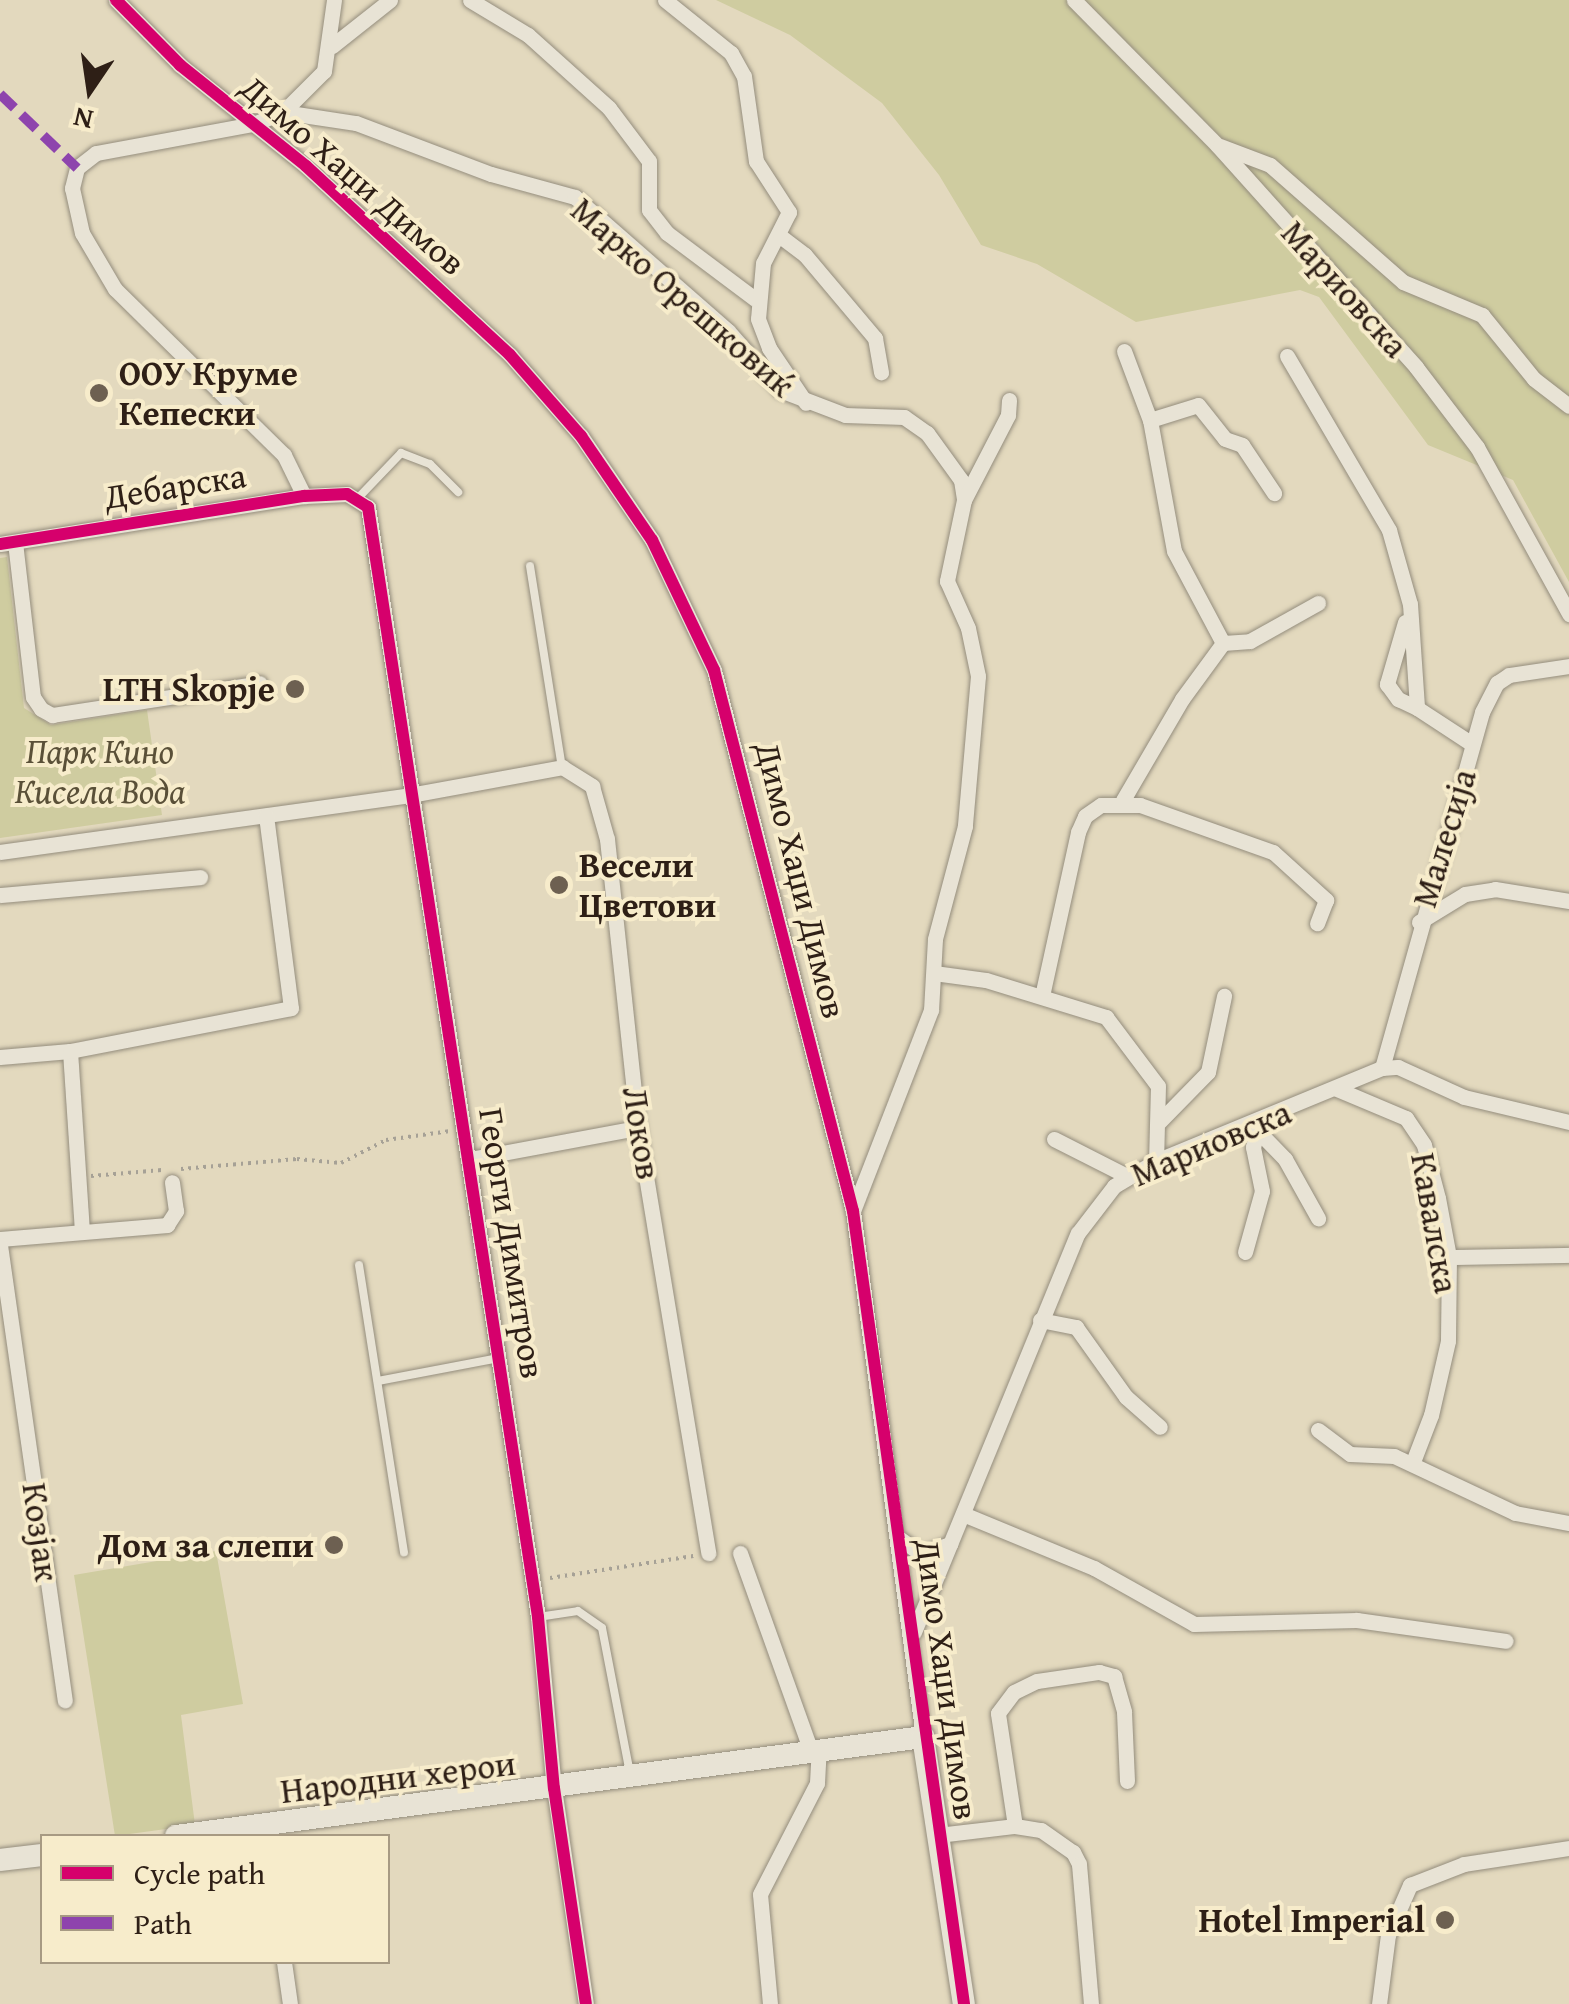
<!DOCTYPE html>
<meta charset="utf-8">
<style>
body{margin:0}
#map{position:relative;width:1569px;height:2004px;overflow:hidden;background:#e3d9be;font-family:"Gentium Book Plus",serif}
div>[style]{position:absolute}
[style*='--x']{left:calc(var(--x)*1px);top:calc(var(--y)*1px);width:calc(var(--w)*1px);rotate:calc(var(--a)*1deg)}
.green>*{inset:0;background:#cfcca0}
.path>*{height:4px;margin-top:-2px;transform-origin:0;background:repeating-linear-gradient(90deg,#a6a196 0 2.5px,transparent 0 7.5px)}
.roads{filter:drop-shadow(0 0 2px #948d7d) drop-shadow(0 0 2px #948d7d)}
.lane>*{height:8px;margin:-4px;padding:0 4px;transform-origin:4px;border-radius:4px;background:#e8e3d5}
.street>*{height:15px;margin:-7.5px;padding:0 7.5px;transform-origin:7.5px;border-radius:7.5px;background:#e8e3d5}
.secondary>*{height:22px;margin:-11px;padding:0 11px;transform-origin:11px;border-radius:11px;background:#e8e3d5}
.quiet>*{height:10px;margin-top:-5px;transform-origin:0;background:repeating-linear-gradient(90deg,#8e44ad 0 20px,transparent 0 30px)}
.cycleway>*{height:12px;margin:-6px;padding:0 6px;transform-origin:6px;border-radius:6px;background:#d6006c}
.dots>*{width:28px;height:28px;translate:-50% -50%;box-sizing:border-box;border:5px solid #f7eccb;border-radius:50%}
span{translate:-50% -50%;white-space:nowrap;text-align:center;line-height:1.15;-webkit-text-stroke:8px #f7eccb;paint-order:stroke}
.street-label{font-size:35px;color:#2e1f16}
.poi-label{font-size:35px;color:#2e1f16;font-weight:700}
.left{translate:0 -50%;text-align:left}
.right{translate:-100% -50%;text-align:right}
.park-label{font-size:35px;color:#5a5038;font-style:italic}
.legend{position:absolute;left:40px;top:1834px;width:350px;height:130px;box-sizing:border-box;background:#f7eccb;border:2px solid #a79a83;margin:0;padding:12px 18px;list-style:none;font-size:30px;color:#2e1f16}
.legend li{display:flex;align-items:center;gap:20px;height:50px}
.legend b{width:50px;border:2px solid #a79a83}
.north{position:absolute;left:40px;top:40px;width:100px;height:100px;-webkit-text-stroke:8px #f7eccb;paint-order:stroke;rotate:193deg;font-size:28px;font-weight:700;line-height:40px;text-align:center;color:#2e1f16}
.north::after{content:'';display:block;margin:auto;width:35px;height:45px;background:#2e1f16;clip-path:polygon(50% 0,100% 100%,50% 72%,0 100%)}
</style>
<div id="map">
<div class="green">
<div style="clip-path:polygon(716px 0,1569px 0,1569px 582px,1513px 480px,1428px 445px,1319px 297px,1300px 290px,1136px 322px,1037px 264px,981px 245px,939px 175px,882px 103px,790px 35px)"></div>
<div style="clip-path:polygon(7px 557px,24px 708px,51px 725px,147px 710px,162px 815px,0 838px,0 558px)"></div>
<div style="clip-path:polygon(216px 1551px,243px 1704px,181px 1715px,195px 1825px,115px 1836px,74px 1575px)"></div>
</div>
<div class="path">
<div style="--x:181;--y:1169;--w:116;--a:-4.9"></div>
<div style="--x:297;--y:1159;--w:44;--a:5.2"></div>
<div style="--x:341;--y:1163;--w:51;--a:-27.1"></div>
<div style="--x:386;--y:1140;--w:65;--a:-8"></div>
<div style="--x:91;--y:1176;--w:71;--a:-4.8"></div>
<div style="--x:550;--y:1578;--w:145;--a:-8.7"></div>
</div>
<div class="roads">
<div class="lane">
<div style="--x:359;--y:497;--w:61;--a:-46.3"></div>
<div style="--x:401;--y:453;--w:31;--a:21"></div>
<div style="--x:430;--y:464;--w:40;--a:45"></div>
<div style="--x:530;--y:566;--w:204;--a:81"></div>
<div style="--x:359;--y:1265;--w:291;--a:81.1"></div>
<div style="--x:378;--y:1381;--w:123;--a:-10.8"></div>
<div style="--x:538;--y:1617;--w:40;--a:-8.5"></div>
<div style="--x:578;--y:1611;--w:29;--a:35"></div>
<div style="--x:602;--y:1628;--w:149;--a:79.1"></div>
</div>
<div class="street">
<div style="--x:116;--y:0;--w:91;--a:45.4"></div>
<div style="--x:180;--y:65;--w:161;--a:38.7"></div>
<div style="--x:306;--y:166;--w:278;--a:42.8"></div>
<div style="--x:510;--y:355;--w:108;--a:48.8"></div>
<div style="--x:581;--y:436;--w:126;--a:55.7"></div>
<div style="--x:652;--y:540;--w:144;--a:64.5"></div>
<div style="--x:714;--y:670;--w:559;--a:75.59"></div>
<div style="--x:853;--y:1211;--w:531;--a:82.42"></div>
<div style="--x:334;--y:0;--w:72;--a:98"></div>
<div style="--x:324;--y:71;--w:58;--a:135"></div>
<div style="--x:283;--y:112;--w:74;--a:8.6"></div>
<div style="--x:356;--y:123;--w:144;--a:20.7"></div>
<div style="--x:491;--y:174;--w:87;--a:15.3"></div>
<div style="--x:575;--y:197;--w:203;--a:41.2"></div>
<div style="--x:728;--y:331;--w:79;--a:48.6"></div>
<div style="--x:780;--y:390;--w:70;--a:21"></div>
<div style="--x:845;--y:415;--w:59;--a:1.9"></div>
<div style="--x:904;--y:417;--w:28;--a:35"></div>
<div style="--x:927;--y:433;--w:58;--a:54.1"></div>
<div style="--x:961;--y:480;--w:20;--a:81"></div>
<div style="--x:964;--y:500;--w:83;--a:101.9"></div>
<div style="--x:947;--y:581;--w:51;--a:65.9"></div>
<div style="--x:968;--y:628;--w:49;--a:78.2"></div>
<div style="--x:978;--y:676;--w:151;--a:95"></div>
<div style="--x:965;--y:826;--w:117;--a:104.9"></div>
<div style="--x:935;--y:939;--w:71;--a:93.2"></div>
<div style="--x:931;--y:1010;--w:216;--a:111.2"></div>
<div style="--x:470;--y:0;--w:68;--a:31.1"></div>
<div style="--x:528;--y:35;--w:109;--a:42"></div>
<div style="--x:609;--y:108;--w:66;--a:53"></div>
<div style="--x:649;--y:161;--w:49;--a:90"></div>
<div style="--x:649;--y:210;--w:29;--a:52"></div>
<div style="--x:667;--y:233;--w:110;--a:36.9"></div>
<div style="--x:665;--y:0;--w:85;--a:38.8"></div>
<div style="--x:731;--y:53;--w:26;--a:61"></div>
<div style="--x:744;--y:76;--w:86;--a:82"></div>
<div style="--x:756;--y:161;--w:61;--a:57.1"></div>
<div style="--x:789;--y:212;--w:57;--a:117"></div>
<div style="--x:763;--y:263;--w:56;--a:95.1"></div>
<div style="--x:758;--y:319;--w:31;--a:69"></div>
<div style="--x:769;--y:348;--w:66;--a:56.1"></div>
<div style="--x:1074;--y:0;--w:204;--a:45.4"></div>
<div style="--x:1217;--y:145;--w:298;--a:48.1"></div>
<div style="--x:1416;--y:367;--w:101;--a:52.7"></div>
<div style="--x:1477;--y:447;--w:191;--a:61.1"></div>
<div style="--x:332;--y:46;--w:74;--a:-38.4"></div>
<div style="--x:283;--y:112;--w:32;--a:158"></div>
<div style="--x:253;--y:124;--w:160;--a:169.5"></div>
<div style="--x:96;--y:153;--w:24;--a:142"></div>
<div style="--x:77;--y:168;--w:21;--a:104"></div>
<div style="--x:72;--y:188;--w:46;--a:77.5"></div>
<div style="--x:82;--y:233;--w:65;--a:59.5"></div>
<div style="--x:115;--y:289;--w:237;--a:44.5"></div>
<div style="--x:284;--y:455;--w:46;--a:64"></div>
<div style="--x:1220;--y:146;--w:53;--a:20.8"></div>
<div style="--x:1270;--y:165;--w:177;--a:41.3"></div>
<div style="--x:1403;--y:282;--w:86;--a:22.7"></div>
<div style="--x:1482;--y:315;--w:82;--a:50.9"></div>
<div style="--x:1534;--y:379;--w:44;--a:37.6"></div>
<div style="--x:780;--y:236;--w:31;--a:37"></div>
<div style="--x:805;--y:255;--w:109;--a:49.9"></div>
<div style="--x:875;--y:338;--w:35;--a:80"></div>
<div style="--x:1124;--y:351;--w:74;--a:69.4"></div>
<div style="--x:1150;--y:420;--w:133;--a:79.6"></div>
<div style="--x:1174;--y:551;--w:104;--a:62"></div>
<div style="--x:1287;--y:356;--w:202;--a:59.6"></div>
<div style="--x:1389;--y:530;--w:77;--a:74.2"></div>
<div style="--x:1410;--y:604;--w:104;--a:86.1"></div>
<div style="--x:1417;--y:708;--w:66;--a:33.2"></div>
<div style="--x:1150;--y:420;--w:50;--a:-17.4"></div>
<div style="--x:1198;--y:405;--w:43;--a:51.5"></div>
<div style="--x:1225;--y:439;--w:18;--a:19"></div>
<div style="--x:1242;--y:445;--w:58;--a:56.3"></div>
<div style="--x:964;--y:500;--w:96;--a:-62.6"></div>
<div style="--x:1008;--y:415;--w:15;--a:-86"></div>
<div style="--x:15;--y:542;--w:156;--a:83.4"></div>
<div style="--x:33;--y:697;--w:14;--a:56"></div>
<div style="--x:41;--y:709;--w:13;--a:29"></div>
<div style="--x:52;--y:715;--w:210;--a:-8.7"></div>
<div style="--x:0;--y:544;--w:308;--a:-9"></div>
<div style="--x:304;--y:496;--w:43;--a:-2.7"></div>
<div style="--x:347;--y:494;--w:25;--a:32"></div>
<div style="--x:368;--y:507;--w:1123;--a:81.29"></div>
<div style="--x:538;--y:1617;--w:172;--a:84.7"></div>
<div style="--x:554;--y:1788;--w:218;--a:81.6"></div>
<div style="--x:1405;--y:622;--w:65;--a:106.2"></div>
<div style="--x:1387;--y:684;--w:19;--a:54"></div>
<div style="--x:1398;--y:699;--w:21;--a:25"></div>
<div style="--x:1123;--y:800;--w:117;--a:-59.7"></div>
<div style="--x:1182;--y:699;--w:69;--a:-53.8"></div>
<div style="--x:1223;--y:643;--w:27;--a:-4"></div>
<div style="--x:1250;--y:641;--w:78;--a:-29.2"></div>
<div style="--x:0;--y:852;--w:414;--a:-7.9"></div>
<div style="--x:410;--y:795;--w:155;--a:-10.4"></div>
<div style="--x:562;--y:767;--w:36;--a:32"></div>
<div style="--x:592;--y:786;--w:55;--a:74.2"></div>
<div style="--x:607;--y:839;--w:291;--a:83.9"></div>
<div style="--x:638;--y:1128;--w:431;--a:80.6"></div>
<div style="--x:0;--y:895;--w:201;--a:-5.1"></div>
<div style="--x:1419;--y:922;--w:54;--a:-31.3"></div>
<div style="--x:1465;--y:894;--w:30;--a:-9"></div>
<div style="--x:1495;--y:889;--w:75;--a:9.2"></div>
<div style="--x:934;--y:973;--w:52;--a:7.7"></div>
<div style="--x:986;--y:980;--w:126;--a:17.1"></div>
<div style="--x:1106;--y:1017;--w:86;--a:53"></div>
<div style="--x:1158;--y:1086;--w:75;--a:91.5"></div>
<div style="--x:1042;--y:996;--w:168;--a:-77.6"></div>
<div style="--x:1078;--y:832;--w:17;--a:-66"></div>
<div style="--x:1085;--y:816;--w:19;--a:-35"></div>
<div style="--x:1101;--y:805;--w:39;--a:0"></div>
<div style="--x:1140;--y:805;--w:141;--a:19.5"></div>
<div style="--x:1273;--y:852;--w:72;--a:42.2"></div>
<div style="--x:1326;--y:900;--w:25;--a:111"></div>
<div style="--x:70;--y:1051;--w:179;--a:86.2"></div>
<div style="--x:0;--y:1057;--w:70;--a:-4.9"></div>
<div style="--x:70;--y:1051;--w:225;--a:-11"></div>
<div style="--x:291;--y:1008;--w:194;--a:-97.4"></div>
<div style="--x:1382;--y:1068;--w:370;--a:-74.3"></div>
<div style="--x:1482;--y:712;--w:33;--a:-63"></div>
<div style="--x:1497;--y:683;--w:14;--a:-34"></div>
<div style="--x:1509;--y:675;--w:61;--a:-8.5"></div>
<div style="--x:1337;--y:1089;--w:75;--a:22.8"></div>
<div style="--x:1406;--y:1118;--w:32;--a:56"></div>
<div style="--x:1424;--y:1145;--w:55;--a:75.2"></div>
<div style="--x:1438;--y:1198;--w:60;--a:79.4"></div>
<div style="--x:1449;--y:1257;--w:84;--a:90.7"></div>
<div style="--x:1448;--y:1341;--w:76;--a:102.9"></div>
<div style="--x:1431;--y:1415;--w:50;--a:111"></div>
<div style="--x:1159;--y:1122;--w:70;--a:-45.6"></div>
<div style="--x:1208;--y:1072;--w:78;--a:-78.1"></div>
<div style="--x:1253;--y:1126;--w:46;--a:45.9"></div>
<div style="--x:1285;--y:1159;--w:68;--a:60.8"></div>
<div style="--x:1054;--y:1139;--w:82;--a:26.9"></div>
<div style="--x:470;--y:1159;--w:171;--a:-10.5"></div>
<div style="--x:0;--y:1239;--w:168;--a:-4.8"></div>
<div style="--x:167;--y:1225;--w:17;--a:-57"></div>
<div style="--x:176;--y:1211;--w:29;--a:-98"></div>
<div style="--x:0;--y:1245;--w:460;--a:81.9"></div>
<div style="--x:1245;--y:1252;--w:63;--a:-74.4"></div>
<div style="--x:1262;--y:1191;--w:45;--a:-101.6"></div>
<div style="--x:1253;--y:1147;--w:15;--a:-74"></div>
<div style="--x:1449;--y:1257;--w:120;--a:-1"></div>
<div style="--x:1040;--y:1320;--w:37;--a:11"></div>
<div style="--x:1076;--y:1327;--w:86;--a:54.5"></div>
<div style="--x:1126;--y:1397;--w:45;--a:41.4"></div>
<div style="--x:1318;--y:1430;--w:40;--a:37"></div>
<div style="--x:1350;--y:1454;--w:44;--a:2.6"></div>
<div style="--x:1394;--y:1456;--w:134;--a:25.2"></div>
<div style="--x:1515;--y:1513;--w:55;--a:10.5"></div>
<div style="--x:963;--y:1514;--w:142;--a:22.4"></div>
<div style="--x:1094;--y:1568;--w:115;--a:29.2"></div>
<div style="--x:1194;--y:1624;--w:163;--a:-1.4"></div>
<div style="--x:1357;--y:1620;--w:150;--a:8"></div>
<div style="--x:899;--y:1538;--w:27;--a:36"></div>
<div style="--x:921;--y:1554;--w:31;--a:-19"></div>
<div style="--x:740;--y:1553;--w:208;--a:70.3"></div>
<div style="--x:914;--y:1632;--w:431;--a:-67.7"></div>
<div style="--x:1078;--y:1233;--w:59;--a:-52.5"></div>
<div style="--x:1114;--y:1186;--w:49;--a:-30.8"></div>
<div style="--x:1156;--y:1161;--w:244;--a:-22.4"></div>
<div style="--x:1382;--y:1068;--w:16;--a:-4"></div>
<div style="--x:1398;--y:1067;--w:72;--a:24.4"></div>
<div style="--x:1464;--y:1097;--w:108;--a:13.4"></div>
<div style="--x:1015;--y:1826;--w:114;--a:-98.6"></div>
<div style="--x:998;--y:1713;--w:26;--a:-53"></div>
<div style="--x:1014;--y:1692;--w:25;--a:-26"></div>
<div style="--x:1037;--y:1681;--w:63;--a:-8.3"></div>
<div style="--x:1099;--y:1672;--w:16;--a:15"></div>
<div style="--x:1114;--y:1676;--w:37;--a:74"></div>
<div style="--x:1124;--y:1712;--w:69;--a:87.5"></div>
<div style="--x:938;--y:1835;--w:78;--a:-6.7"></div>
<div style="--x:1015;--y:1826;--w:26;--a:9"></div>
<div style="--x:1041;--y:1830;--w:39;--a:35"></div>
<div style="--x:1073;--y:1852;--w:13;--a:63"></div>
<div style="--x:1079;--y:1864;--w:141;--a:85.1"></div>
<div style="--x:284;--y:1962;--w:42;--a:81.9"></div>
<div style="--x:770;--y:2004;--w:110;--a:-95.2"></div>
<div style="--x:760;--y:1894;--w:125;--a:-62.8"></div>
<div style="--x:817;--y:1783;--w:35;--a:-87"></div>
<div style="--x:1379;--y:2004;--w:70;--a:-82.6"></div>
<div style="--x:1388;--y:1935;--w:55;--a:-66.3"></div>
<div style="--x:1410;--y:1885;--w:58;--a:-21.3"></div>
<div style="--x:1464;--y:1864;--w:106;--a:-8.7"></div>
</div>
<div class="secondary">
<div style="--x:176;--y:1836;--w:754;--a:-7.55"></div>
<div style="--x:923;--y:1737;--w:270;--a:81.3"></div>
<div style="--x:0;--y:1860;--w:42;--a:-6.8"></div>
</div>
</div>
<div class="quiet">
<div style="--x:0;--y:94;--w:107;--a:43.9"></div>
</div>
<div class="cycleway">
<div style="--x:116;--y:0;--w:91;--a:45.4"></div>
<div style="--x:180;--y:65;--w:161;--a:38.7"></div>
<div style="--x:306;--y:166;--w:278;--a:42.8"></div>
<div style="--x:510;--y:355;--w:108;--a:48.8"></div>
<div style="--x:581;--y:436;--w:126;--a:55.7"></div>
<div style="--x:652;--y:540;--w:144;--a:64.5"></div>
<div style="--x:714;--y:670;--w:559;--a:75.59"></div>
<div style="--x:853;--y:1211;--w:801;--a:82.03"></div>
<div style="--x:0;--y:544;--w:308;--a:-9"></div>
<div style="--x:304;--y:496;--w:43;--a:-2.7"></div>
<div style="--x:347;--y:494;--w:25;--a:32"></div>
<div style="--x:368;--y:507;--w:1123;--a:81.29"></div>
<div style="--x:538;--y:1617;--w:172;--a:84.7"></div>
<div style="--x:554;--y:1788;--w:218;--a:81.6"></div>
</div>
<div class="dots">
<div style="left:99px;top:393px;background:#6d6051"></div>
<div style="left:295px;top:689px;background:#6d6051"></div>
<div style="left:559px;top:885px;background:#6d6051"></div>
<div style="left:334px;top:1545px;background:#6d6051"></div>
<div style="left:1445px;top:1920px;background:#6d6051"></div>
</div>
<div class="street-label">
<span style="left:353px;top:175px;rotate:41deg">Димо Хаџи Димов</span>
<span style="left:1345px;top:289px;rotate:48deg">Мариовска</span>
<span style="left:683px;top:297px;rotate:41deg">Марко Орешковиќ</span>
<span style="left:175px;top:486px;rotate:-9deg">Дебарска</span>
<span style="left:1444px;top:838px;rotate:-73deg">Малесија</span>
<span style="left:801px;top:880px;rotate:76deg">Димо Хаџи Димов</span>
<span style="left:642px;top:1133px;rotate:81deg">Локов</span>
<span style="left:1211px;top:1143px;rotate:-23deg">Мариовска</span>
<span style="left:1435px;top:1223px;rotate:80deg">Кавалска</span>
<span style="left:512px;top:1243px;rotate:81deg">Георги Димитров</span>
<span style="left:41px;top:1532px;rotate:82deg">Козјак</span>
<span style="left:947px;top:1679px;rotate:82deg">Димо Хаџи Димов</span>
<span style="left:398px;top:1777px;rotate:-7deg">Народни херои</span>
</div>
<div class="poi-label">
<span class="left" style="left:119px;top:393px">ООУ Круме<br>Кепески</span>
<span class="right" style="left:275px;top:689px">LTH Skopje</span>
<span class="left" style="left:579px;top:885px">Весели<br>Цветови</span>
<span class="right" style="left:314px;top:1545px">Дом за слепи</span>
<span class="right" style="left:1425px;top:1920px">Hotel Imperial</span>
</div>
<div class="park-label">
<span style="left:100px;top:771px">Парк Кино<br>Кисела Вода</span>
</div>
<ul class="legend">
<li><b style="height:12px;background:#d6006c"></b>Cycle path</li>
<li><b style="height:12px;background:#8e44ad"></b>Path</li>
</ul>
<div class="north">N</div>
</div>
